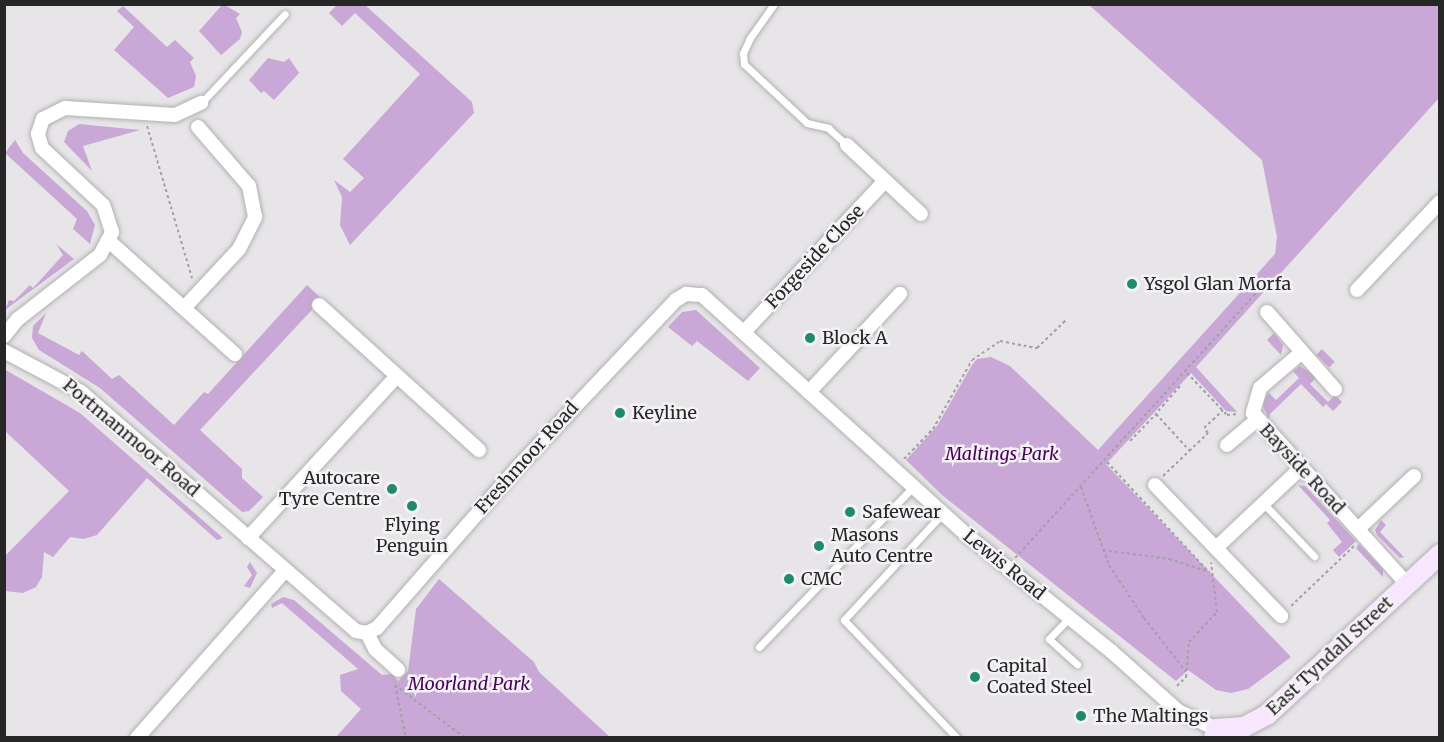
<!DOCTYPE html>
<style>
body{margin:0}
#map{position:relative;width:1444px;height:742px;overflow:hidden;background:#e7e5e8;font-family:Merriweather,serif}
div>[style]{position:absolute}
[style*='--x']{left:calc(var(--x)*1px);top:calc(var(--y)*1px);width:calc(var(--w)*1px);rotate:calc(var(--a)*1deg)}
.green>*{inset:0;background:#c9a7d6;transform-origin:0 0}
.path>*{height:2px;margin-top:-1px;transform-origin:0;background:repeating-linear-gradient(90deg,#a2a1a3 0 3px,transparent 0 6px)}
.roads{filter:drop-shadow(0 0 2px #b2b0b2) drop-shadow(0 0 2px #b2b0b2)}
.lane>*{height:7px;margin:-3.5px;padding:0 3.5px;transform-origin:3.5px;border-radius:3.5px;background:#fff}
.street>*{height:14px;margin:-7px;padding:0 7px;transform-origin:7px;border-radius:7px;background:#fff}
.secondary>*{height:20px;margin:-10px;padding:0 10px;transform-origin:10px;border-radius:10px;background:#f8e6fe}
.dots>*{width:16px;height:16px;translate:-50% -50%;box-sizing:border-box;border:3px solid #f4f2f5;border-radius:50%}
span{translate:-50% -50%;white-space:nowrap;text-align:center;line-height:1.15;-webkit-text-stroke:5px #f4f2f5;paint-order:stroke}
.street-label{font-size:18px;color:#262627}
.poi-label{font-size:18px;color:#262627}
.left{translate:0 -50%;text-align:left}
.right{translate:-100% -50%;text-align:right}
.park-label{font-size:18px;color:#49005d;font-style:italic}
.frame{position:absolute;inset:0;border:6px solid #262627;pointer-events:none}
</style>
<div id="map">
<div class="green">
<div style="clip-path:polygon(223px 4px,240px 14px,236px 18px,242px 32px,240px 39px,221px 55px,199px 31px)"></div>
<div style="clip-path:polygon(337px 5px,365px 5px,472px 102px,474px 113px,350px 245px,340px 225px,342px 197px,334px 180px,350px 192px,364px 178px,343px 159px,420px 74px,355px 13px,342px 26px,329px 13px)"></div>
<div style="clip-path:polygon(1089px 5px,1439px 5px,1439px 98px,1196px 367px,1237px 412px,1226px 411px,1191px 373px,1106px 464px,1291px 657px,1248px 689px,1231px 693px,1216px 690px,1188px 670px,1176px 681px,942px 495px,906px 460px,937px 426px,972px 365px,977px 359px,991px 357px,1010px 366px,1098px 450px,1275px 254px,1277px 237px,1262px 160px)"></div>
<div style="clip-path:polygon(123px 6px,167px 47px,175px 40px,194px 58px,190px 62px,196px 76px,194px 87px,168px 98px,114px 50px,134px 27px,117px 11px)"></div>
<div style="clip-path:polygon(268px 58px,284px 62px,289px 58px,299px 73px,274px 100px,264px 91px,261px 93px,249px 80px)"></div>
<div style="clip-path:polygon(79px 124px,140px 130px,83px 146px,92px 171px,64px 142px,68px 131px)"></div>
<div style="clip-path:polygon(15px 140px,23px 153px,87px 211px,95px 225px,90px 244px,73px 229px,77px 219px,5px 153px)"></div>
<div style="clip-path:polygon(56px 244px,74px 259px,5px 310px,9px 300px,14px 301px,30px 285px,33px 288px,63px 255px)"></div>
<div style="clip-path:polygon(307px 285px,322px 299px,200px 430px,242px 469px,242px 478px,263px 497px,249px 511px,242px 512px,100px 388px,39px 350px,32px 338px,33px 326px,46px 313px,38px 333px,79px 355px,82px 351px,112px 379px,119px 375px,174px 425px,204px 392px,208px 394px)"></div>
<div style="clip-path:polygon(696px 310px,760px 368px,748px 381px,697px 341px,692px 346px,668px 327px,682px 312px)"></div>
<div style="clip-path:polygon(1274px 333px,1283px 345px,1281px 355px,1267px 340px)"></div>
<div style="left:1322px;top:349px;width:18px;height:8px;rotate:45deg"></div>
<div style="clip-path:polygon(1300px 366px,1317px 377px,1310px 384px,1328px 402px,1335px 395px,1342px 402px,1333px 411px,1326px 404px,1323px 407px,1301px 384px,1270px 414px,1269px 419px,1263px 406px,1266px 396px,1269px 393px,1276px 400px,1299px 378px,1293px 371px)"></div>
<div style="clip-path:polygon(4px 369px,80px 413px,223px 538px,217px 540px,147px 478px,97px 535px,84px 539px,70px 537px,53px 557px,44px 552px,42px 577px,36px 587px,23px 593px,5px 591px,5px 556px,69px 491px,5px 431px)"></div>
<div style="clip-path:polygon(1298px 485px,1305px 486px,1356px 541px,1339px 557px,1333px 550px,1342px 542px,1327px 523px,1330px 520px)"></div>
<div style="clip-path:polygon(1381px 520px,1386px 525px,1380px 532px,1404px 557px,1400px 558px,1377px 535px,1375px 530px)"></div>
<div style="clip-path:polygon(1359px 544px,1383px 569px,1383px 577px,1356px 548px)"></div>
<div style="clip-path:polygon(250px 562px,257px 573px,250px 588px,244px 586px,252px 575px,247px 567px)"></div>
<div style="clip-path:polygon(439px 579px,534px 662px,539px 672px,610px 737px,336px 737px,361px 709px,341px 691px,340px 675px,358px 669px,282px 603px,272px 608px,271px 604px,283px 597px,294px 600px,382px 675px,392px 674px,398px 681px,408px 671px,416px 609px)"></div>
</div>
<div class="path">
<div style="--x:147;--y:126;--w:159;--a:73.5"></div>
<div style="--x:1187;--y:373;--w:58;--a:46.4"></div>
<div style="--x:1227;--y:415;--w:12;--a:-5"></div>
<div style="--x:1180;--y:386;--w:37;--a:131"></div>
<div style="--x:1156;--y:414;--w:49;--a:47.5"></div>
<div style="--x:1130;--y:441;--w:37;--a:-46"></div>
<div style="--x:904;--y:459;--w:42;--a:-46"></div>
<div style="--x:933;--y:429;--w:79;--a:-60.5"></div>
<div style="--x:972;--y:360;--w:34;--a:-34"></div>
<div style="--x:1000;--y:341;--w:38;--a:11"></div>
<div style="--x:1037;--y:348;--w:40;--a:-44"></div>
<div style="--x:1107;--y:462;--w:147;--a:47.2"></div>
<div style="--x:1163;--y:476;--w:62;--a:-43.7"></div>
<div style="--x:1208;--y:433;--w:6;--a:-129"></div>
<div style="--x:1204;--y:428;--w:26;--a:-43"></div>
<div style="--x:1081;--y:487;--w:83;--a:70.3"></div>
<div style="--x:1109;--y:565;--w:64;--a:56.6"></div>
<div style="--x:1144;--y:618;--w:68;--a:52.1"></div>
<div style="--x:1103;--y:550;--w:67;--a:7.8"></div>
<div style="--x:1169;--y:559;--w:43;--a:17.6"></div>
<div style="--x:1015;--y:558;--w:379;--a:-47.7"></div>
<div style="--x:1291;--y:606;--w:87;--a:-43.6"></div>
<div style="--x:395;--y:685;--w:88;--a:37.1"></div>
<div style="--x:395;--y:685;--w:54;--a:78.3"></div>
<div style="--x:1177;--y:686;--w:13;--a:-45"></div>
<div style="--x:1186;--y:677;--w:35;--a:-85"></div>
<div style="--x:1189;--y:642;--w:41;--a:-47"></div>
<div style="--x:1217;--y:612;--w:50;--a:-96.8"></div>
</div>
<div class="roads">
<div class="lane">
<div style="--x:774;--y:4;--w:42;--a:125.2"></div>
<div style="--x:750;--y:38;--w:17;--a:115"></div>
<div style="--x:743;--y:53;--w:11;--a:85"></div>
<div style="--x:744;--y:64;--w:86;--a:43.1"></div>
<div style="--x:807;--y:123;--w:22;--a:13"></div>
<div style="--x:828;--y:128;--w:25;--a:42"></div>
<div style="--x:201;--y:103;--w:122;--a:-46.7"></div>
<div style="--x:1263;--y:503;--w:74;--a:46.1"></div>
<div style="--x:942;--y:514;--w:144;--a:132.8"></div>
<div style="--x:844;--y:620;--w:163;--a:46.2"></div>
<div style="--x:1069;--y:618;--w:29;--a:134"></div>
<div style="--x:1049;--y:639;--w:38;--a:42"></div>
<div style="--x:759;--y:647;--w:222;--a:-46.1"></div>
</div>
<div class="street">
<div style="--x:847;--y:145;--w:101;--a:43"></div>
<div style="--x:110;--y:242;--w:168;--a:41.9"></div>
<div style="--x:1357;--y:290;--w:121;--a:-46.7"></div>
<div style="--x:319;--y:305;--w:216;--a:42.2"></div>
<div style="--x:184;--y:308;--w:81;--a:-47"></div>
<div style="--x:239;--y:249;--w:36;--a:-63"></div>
<div style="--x:255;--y:217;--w:32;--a:-101"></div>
<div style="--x:249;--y:186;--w:78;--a:-130.8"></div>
<div style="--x:1267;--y:312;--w:103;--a:48.6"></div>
<div style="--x:744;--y:332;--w:207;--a:-47"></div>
<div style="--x:4;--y:336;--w:22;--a:-51"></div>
<div style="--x:18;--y:319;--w:104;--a:-38"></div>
<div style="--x:100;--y:255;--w:26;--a:-62"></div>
<div style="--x:112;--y:232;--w:28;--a:-108"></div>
<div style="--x:103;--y:205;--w:83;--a:-136.9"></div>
<div style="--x:42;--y:148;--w:15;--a:-106"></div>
<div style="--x:38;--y:134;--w:16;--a:-72"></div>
<div style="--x:43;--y:119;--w:25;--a:-27"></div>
<div style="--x:65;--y:108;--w:110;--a:3.6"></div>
<div style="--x:175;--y:115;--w:29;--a:-25"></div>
<div style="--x:4;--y:351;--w:87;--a:28"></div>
<div style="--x:81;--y:392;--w:364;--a:41"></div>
<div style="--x:356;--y:631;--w:11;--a:10"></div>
<div style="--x:367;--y:633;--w:11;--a:-27"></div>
<div style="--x:377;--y:628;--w:211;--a:-48.8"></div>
<div style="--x:516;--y:469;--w:233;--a:-46.6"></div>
<div style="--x:676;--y:300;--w:12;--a:-31"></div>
<div style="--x:686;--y:294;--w:16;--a:4"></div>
<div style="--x:702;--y:295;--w:358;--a:42.2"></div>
<div style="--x:967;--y:535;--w:185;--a:38.9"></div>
<div style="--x:1111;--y:651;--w:90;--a:41.8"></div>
<div style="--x:1178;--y:711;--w:42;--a:25.3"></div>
<div style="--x:1302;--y:352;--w:55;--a:139.4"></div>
<div style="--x:1260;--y:388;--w:26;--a:106"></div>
<div style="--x:1253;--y:413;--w:230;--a:48"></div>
<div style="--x:809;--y:392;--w:134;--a:-47.1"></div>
<div style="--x:1227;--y:445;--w:39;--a:-40"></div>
<div style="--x:1155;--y:485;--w:182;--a:46.1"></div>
<div style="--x:1358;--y:529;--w:77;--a:-43.4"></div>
<div style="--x:248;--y:538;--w:220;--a:-47.4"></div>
<div style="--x:1216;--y:548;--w:117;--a:-43.3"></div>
<div style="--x:367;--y:633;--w:18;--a:63"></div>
<div style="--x:375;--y:649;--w:31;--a:42"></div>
<div style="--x:137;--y:738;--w:223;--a:-48.5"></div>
</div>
<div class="secondary">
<div style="--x:1214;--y:738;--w:9;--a:-77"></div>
<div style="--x:1216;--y:729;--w:28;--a:-4"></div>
<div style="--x:1244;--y:727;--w:27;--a:-28"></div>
<div style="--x:1268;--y:714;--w:235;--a:-42.9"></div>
</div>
</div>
<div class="dots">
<div style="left:1132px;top:284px;background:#208b6a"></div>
<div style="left:810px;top:338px;background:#208b6a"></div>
<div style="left:620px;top:413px;background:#208b6a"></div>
<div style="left:392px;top:489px;background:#208b6a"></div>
<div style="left:412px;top:506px;background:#208b6a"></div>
<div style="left:850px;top:512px;background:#208b6a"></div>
<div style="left:819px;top:546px;background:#208b6a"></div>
<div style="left:789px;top:579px;background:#208b6a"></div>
<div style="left:975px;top:677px;background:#208b6a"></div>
<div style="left:1081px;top:716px;background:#208b6a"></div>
</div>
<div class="street-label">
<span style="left:815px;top:257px;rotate:-47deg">Forgeside Close</span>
<span style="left:131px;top:438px;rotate:40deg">Portmanmoor Road</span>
<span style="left:527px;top:458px;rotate:-48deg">Freshmoor Road</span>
<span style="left:1302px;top:469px;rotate:47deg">Bayside Road</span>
<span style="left:1004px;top:565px;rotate:39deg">Lewis Road</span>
<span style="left:1330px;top:656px;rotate:-43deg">East Tyndall Street</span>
</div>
<div class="poi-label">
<span class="left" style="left:1144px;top:284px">Ysgol Glan Morfa</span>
<span class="left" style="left:822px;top:338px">Block A</span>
<span class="left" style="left:632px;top:413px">Keyline</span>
<span class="right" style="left:380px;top:489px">Autocare<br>Tyre Centre</span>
<span class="left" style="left:862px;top:512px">Safewear</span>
<span style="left:412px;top:536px">Flying<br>Penguin</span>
<span class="left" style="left:831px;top:546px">Masons<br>Auto Centre</span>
<span class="left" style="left:801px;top:579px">CMC</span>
<span class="left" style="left:987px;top:677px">Capital<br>Coated Steel</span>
<span class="left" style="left:1093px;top:716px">The Maltings</span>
</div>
<div class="park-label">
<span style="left:1002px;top:454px">Maltings Park</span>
<span style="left:469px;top:684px">Moorland Park</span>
</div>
<div class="frame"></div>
</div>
